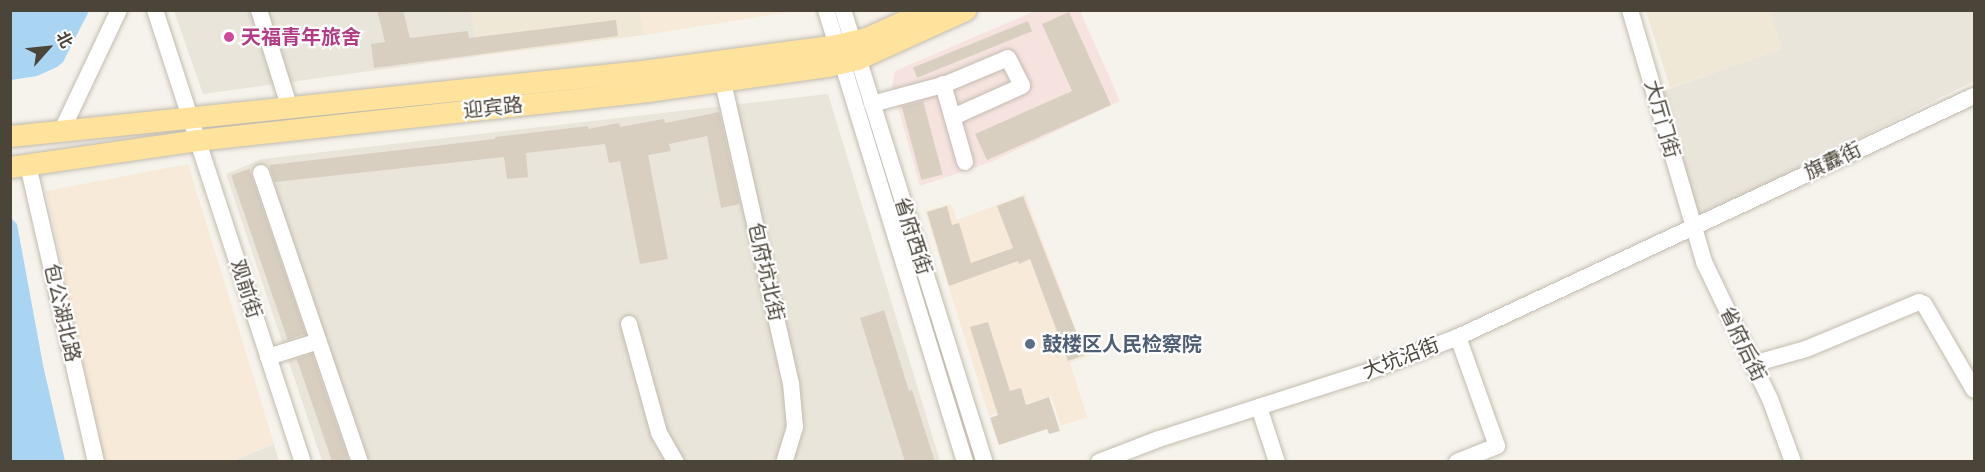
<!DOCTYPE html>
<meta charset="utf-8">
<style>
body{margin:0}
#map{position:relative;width:1985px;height:472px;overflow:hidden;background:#f6f3ec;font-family:Montserrat,"Noto Sans SC",sans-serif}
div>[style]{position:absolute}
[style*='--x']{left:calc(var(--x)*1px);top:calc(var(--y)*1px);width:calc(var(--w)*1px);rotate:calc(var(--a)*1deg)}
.residential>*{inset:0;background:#eae5da}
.commercial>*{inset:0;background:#f7ead8}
.education>*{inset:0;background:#efe8d6}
.medical>*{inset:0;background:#f6e3e0}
.water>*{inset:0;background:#a9d4f2}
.building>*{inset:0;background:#d8cfc1;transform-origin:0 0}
.roads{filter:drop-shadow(0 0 2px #c2bbae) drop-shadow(0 0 2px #c2bbae)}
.minor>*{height:16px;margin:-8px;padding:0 8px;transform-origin:8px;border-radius:8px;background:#fff}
.major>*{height:21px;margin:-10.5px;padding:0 10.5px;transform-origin:10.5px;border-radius:10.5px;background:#ffe39c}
.dots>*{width:16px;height:16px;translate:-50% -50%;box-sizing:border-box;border:3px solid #fff;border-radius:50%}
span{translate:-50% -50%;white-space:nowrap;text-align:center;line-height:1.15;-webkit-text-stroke:4.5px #fff;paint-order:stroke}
.hotel-label{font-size:20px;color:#b23c85;font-weight:700}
.left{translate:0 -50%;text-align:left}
.street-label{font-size:20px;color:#4b4439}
.service-label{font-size:20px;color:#4e5e75;font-weight:700}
.frame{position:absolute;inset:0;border:12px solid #4b4439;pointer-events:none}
.north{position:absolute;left:18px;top:18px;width:60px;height:60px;-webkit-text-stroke:4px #fff;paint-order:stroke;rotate:63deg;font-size:16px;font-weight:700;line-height:24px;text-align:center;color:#4b4439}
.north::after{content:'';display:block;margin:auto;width:21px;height:27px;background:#4b4439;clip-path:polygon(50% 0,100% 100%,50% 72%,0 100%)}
</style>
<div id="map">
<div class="residential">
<div style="clip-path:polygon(174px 11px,464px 11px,471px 12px,479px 56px,203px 94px)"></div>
<div style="clip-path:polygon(1778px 11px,1974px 11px,1974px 81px,1763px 186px,1695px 216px,1660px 92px,1782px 48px,1769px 14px)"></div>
<div style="clip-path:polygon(828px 94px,940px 461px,322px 461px,226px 174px,262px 159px)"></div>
<div style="clip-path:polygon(274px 444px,279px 461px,230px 462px)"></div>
</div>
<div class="commercial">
<div style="clip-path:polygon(639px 11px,639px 10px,795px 11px,645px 35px)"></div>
<div style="clip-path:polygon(188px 164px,274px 444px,230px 461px,104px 461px,46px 191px)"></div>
<div style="clip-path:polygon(1025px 194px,1078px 335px,1090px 332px,1098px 353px,1070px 363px,1087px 417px,1061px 426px,1051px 396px,989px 416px,925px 211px,951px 204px,957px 220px)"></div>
</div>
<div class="education">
<div style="clip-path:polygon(464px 11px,639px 11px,645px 35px,479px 56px,471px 13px)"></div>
<div style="clip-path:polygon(1646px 11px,1778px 11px,1770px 14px,1782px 48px,1670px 88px)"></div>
</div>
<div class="medical">
<div style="clip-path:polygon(1035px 11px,1080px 11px,1120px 101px,991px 162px,920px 186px,892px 86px,895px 71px)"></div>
</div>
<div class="water">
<div style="clip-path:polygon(10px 11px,11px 10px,89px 11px,63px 62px,57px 67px,37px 76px,11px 80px)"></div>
<div style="clip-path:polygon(11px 218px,17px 224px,43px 365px,65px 461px,11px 461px)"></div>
</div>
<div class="building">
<div style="clip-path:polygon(377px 10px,403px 10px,410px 38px,468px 31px,469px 38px,616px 20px,618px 36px,374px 68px,371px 44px,385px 42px)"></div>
<div style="clip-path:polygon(1069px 12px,1111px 105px,987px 160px,975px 134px,1072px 91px,1042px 24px)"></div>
<div style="left:1028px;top:21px;width:11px;height:124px;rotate:68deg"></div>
<div style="left:923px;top:101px;width:76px;height:22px;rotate:75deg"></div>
<div style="clip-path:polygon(719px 112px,740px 204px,721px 208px,707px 136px,669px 144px,671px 151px,648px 155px,668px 259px,640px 264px,620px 161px,609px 163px,605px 144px,526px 153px,528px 177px,507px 179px,504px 157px,275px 182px,270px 168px,270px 165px,495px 139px,495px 137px,588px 126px,588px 129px,619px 123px,620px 127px,664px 119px,665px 123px)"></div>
<div style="left:249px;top:169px;width:174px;height:19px;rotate:71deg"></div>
<div style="clip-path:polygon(1023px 196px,1085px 355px,1068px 361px,1030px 259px,1019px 264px,1018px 261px,949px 286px,927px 212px,947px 206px,952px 225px,959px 223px,971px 263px,1013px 248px,997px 206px)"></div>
<div style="clip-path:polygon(884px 310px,909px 391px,912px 390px,935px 462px,905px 462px,860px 318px)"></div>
<div style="clip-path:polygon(988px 322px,1010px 391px,1021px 388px,1026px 405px,1049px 397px,1060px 431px,1049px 434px,1047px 429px,999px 445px,990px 418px,998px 415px,970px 327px)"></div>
<div style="left:312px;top:354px;width:114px;height:16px;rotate:71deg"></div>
</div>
<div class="roads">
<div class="minor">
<div style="--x:155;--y:10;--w:476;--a:71.9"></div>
<div style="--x:259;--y:10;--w:104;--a:72.6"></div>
<div style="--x:826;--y:10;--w:473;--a:72.9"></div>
<div style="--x:843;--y:10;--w:474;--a:72.6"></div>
<div style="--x:1630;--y:10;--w:263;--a:73.6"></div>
<div style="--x:1704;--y:262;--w:152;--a:64.3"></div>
<div style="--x:1770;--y:399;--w:67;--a:69.9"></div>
<div style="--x:723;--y:82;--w:309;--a:77.3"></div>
<div style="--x:791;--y:383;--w:44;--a:84.8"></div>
<div style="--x:795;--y:427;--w:37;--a:107"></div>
<div style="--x:943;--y:84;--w:81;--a:74.2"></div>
<div style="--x:872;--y:104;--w:77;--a:-15.1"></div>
<div style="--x:946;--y:84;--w:67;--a:-22.8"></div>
<div style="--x:1008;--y:58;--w:31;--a:63"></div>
<div style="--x:1022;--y:86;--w:76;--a:155.8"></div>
<div style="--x:62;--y:130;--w:133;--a:-64.6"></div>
<div style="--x:28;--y:165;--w:305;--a:77.1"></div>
<div style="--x:261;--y:173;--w:305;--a:71.1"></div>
<div style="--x:629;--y:324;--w:113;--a:74.6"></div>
<div style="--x:659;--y:433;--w:34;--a:60"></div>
<div style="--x:268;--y:357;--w:53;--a:-17.4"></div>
<div style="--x:1753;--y:364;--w:55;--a:-15.8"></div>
<div style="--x:1806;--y:349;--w:122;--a:-22.6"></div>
<div style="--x:1919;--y:302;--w:5;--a:22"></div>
<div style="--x:1924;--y:304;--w:99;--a:59.8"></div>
<div style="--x:1259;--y:407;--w:58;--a:71.9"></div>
<div style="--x:1099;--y:462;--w:64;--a:-21"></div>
<div style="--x:1159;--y:439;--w:216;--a:-17.8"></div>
<div style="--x:1365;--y:373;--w:100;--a:-21.2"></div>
<div style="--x:1458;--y:337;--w:570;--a:-25.04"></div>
<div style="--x:1457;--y:462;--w:43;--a:-21.8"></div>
<div style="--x:1497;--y:446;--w:116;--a:-109.7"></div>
</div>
<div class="major">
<div style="--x:10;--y:136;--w:635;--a:-5.87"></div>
<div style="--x:642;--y:71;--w:196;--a:-7.6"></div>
<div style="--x:836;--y:45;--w:31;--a:-13"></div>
<div style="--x:866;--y:38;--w:69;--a:-24"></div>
<div style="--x:10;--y:167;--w:189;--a:-8.2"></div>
<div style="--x:197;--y:140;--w:453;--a:-6.2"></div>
<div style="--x:647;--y:91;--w:182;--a:-7.9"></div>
<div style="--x:827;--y:66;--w:31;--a:-13"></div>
<div style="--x:857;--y:59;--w:119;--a:-24.4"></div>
</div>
</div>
<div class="dots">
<div style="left:229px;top:37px;background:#d1479c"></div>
<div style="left:1030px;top:344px;background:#5c6f8a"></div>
</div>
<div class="hotel-label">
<span class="left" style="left:241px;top:37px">天福青年旅舍</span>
</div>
<div class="street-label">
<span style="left:493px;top:108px;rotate:-6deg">迎宾路</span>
<span style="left:1662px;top:119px;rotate:74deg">大厅门街</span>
<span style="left:1833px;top:161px;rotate:-26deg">旗纛街</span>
<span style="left:913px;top:236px;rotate:72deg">省府西街</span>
<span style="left:766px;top:272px;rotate:77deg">包府坑北街</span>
<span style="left:246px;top:289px;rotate:72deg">观前街</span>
<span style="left:62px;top:313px;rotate:77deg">包公湖北路</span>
<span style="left:1743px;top:344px;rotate:64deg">省府后街</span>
<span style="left:1401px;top:358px;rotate:-21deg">大坑沿街</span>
</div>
<div class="service-label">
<span class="left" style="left:1042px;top:344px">鼓楼区人民检察院</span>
</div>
<div class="frame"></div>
<div class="north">北</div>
</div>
